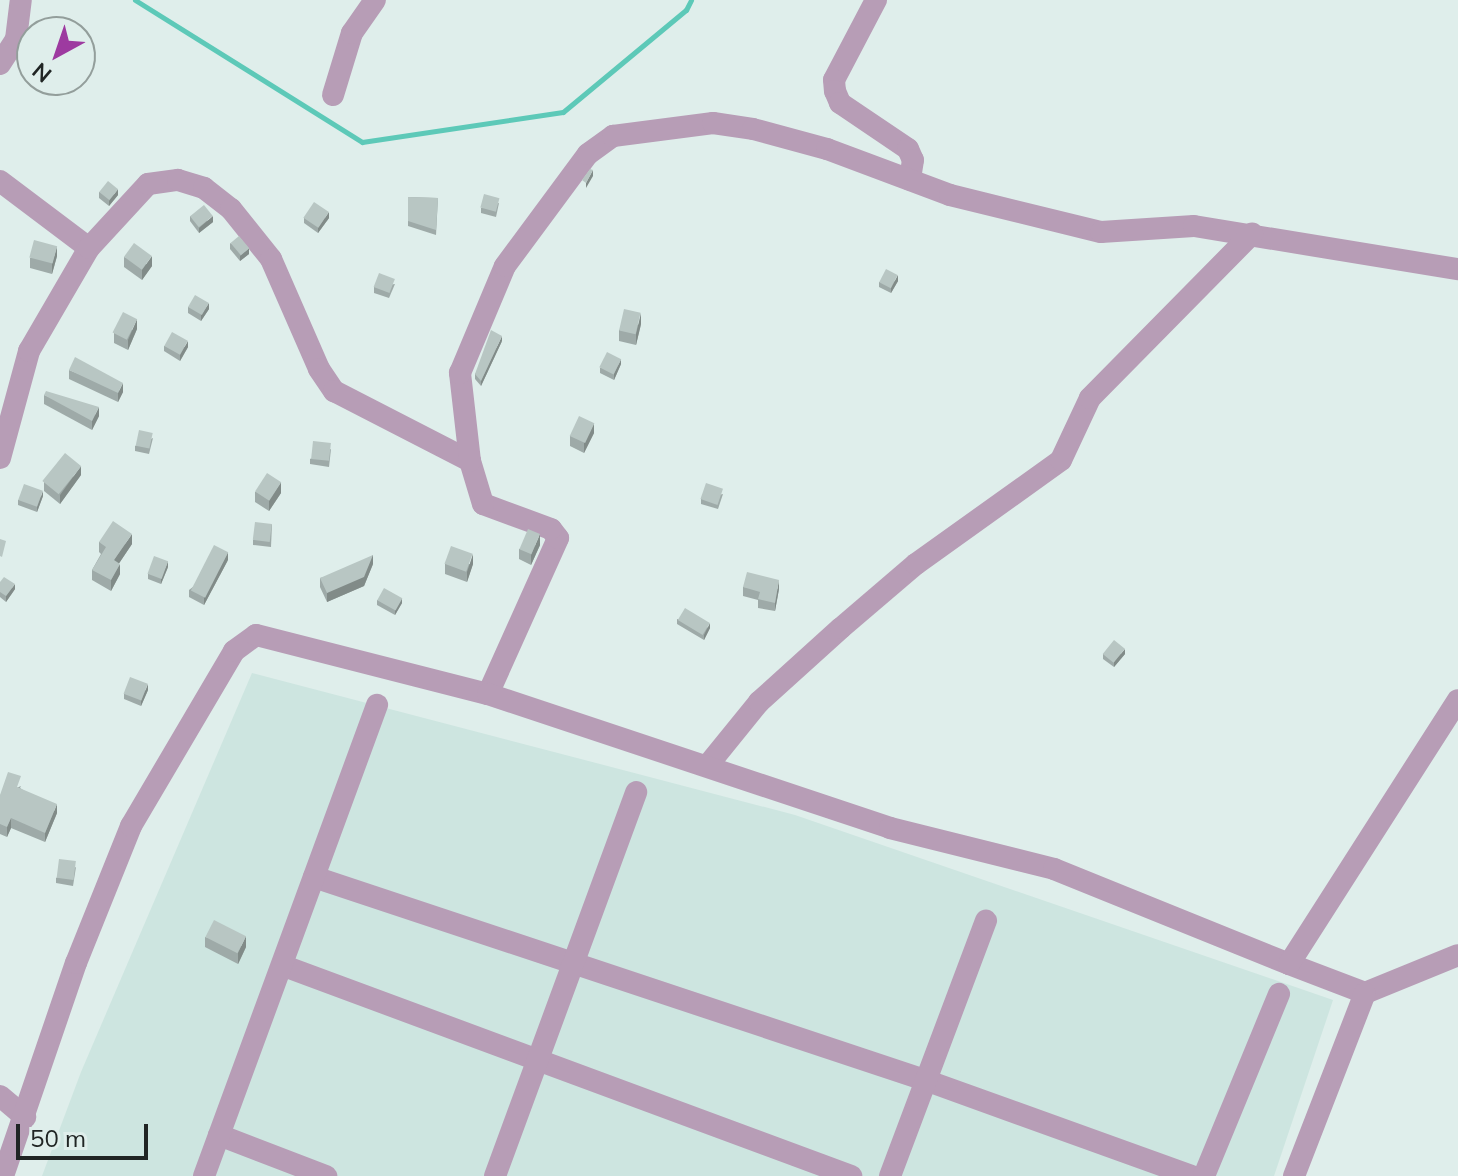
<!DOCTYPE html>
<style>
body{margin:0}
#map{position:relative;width:1458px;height:1176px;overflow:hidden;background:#dfeeeb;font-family:Mulish,sans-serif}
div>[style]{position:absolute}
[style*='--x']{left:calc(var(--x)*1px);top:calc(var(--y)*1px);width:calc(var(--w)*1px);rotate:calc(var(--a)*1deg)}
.built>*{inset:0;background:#cde5e0}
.stream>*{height:5px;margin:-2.5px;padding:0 2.5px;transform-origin:2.5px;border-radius:2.5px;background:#5dc9b8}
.minor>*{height:22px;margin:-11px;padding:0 11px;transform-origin:11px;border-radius:11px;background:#b79db6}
.wall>*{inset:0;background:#9eaaa8}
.shaded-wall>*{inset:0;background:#818b88}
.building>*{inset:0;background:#b8c6c3;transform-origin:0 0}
span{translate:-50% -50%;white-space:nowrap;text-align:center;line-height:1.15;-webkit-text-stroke:7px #dfeeeb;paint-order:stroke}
.north{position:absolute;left:16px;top:16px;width:80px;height:80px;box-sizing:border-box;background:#dfeeeb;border:2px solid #939e9b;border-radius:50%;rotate:220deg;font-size:22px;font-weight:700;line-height:32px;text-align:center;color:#202524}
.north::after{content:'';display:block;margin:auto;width:28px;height:36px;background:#9d3aa0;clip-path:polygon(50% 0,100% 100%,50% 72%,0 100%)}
.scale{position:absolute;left:16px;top:1124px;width:132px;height:36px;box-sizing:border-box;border:4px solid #202524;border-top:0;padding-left:10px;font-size:24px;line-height:28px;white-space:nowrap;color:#202524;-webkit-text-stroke:6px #dfeeeb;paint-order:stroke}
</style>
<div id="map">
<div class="built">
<div style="clip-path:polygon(252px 673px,795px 815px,1333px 1000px,1274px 1176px,42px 1176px,81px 1072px)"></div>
</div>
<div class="stream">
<div style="--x:135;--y:0;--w:268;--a:32"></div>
<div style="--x:362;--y:142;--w:203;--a:-8.5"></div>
<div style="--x:563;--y:112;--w:160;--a:-39.7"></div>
<div style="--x:686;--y:10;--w:11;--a:-63"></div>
</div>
<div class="minor">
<div style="--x:876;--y:0;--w:90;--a:117.7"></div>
<div style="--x:834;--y:80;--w:11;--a:85"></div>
<div style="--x:835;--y:91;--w:13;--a:67"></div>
<div style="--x:840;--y:103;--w:82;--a:34.1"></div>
<div style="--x:908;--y:149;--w:12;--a:66"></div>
<div style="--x:913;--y:160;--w:20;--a:99"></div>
<div style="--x:0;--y:64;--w:30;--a:-57"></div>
<div style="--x:16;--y:39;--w:39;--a:-83"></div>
<div style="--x:333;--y:95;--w:65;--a:-73"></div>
<div style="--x:352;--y:33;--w:40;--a:-55.1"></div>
<div style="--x:0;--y:181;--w:111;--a:37"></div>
<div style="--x:0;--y:458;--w:111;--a:-74.8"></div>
<div style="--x:29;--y:351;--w:119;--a:-59.8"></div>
<div style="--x:89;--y:248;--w:87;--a:-47.3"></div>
<div style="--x:148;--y:184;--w:30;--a:-8"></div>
<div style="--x:178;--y:180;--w:27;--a:17"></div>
<div style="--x:204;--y:188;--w:34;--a:38"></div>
<div style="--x:231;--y:209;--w:64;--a:51.3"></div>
<div style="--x:271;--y:259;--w:120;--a:66.4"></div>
<div style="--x:319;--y:369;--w:27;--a:56"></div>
<div style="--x:334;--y:391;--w:153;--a:27.2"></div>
<div style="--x:488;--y:694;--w:171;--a:-65.8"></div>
<div style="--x:558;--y:538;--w:11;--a:-128"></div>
<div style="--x:551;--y:529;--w:72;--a:-159.8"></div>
<div style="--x:483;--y:504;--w:45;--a:-106.8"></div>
<div style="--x:470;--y:461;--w:89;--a:-96.5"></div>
<div style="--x:460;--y:373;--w:116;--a:-67.2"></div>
<div style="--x:505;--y:266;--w:139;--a:-53.5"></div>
<div style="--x:588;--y:154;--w:31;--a:-36"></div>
<div style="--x:613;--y:136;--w:101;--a:-7.4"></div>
<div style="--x:713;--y:123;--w:40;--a:8.5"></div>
<div style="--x:753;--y:129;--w:77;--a:15.1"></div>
<div style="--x:827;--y:149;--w:131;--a:20.5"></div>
<div style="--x:950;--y:195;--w:155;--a:13.8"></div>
<div style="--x:1101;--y:232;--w:93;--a:-3.7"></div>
<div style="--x:1194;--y:226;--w:267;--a:9.3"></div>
<div style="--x:708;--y:765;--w:81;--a:-51"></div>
<div style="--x:759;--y:702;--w:110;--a:-42.1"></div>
<div style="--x:841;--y:628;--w:99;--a:-40.5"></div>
<div style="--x:916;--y:564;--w:178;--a:-35.6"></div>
<div style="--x:1061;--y:460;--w:68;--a:-64.9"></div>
<div style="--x:1090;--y:398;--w:231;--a:-45.4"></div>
<div style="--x:314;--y:877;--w:644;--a:18.38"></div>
<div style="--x:925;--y:1080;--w:283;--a:19.8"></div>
<div style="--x:1289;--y:964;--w:81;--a:20.9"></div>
<div style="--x:1365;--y:993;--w:100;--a:-22.2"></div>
<div style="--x:284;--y:966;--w:605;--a:20.32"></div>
<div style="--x:0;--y:1096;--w:33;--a:40"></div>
<div style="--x:219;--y:1135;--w:115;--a:21"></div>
<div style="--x:3;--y:1176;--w:225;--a:-71.1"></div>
<div style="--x:76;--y:963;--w:148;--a:-68.1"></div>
<div style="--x:131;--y:826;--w:203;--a:-59.5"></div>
<div style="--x:234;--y:651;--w:27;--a:-36"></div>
<div style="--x:256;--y:635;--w:239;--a:14.3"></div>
<div style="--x:488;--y:694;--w:424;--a:18.4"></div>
<div style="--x:890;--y:828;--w:169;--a:14"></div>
<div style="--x:1054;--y:869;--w:253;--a:22"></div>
<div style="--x:1289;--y:964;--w:313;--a:-57.4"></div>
<div style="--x:204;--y:1176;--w:502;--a:-69.83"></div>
<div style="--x:495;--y:1176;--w:409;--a:-69.8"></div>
<div style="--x:890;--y:1176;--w:273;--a:-69.4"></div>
<div style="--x:1204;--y:1176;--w:197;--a:-67.6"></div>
<div style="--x:1294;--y:1176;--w:196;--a:-68.8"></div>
</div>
<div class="wall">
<div style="clip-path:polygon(99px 192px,118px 195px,109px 206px,99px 198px)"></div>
<div style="clip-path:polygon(408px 197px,438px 198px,436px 235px,408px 226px)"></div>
<div style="clip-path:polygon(499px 203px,496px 217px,481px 213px,481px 208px)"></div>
<div style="clip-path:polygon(190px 216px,213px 222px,199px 233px,190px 221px)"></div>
<div style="clip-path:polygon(304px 218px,329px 218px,318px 233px,304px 223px)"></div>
<div style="clip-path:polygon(230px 243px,249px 254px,240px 261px,230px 249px)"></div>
<div style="clip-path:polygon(57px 256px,52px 274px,30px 268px,30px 258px)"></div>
<div style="clip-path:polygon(124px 257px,152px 266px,142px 280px,124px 267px)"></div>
<div style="clip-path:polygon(898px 281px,891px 293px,879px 287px,879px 282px)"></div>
<div style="clip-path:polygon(395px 284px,389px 298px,374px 293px,374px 287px)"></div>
<div style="clip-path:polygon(188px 307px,209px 309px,201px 321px,188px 313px)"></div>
<div style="clip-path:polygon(641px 324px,636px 345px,619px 341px,619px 330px)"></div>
<div style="clip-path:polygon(137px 329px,128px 350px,114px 343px,114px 333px)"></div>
<div style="clip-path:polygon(502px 341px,481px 386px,475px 379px,475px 374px)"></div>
<div style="clip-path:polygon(164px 346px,188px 347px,180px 361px,164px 351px)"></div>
<div style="clip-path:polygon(621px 364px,614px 380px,600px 373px,600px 368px)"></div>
<div style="clip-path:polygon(69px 370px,123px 392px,118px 402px,69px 379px)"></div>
<div style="clip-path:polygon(44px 395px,99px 416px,92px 430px,44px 404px)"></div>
<div style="clip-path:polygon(594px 433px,584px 453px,570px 446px,570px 436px)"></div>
<div style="clip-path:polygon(153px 438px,149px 454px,135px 451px,135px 446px)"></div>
<div style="clip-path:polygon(331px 449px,329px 467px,310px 464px,310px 459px)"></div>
<div style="clip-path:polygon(81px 475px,60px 504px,44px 491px,44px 482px)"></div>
<div style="clip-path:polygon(255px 492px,281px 493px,269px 511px,255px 502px)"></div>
<div style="clip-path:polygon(723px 494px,718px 509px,701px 504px,701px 499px)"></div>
<div style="clip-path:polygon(43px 496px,37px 512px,18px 505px,18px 500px)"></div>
<div style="clip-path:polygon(272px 524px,271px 547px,253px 545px,253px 540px)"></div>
<div style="clip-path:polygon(99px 542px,132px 544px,119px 563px,120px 574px,111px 591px,92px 580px,92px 570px,101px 554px,99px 552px)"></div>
<div style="clip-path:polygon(540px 545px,531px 565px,519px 559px,519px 549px)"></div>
<div style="clip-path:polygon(228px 560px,204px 605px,189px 597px,189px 590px)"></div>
<div style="clip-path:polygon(373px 564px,364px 586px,327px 602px,320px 587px,320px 578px)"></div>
<div style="clip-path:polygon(445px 564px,473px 564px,467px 582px,445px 574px)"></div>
<div style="clip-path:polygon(168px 567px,161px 584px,148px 579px,148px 574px)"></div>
<div style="clip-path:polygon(0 582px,15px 589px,6px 602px,0 597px)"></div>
<div style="clip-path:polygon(743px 587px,779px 589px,775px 611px,758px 608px,758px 600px,743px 596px)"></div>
<div style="clip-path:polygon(377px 600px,402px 603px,395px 615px,377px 605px)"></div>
<div style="clip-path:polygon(677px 619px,710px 628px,704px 640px,677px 624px)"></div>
<div style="clip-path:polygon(1103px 654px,1125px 654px,1114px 667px,1103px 659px)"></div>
<div style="clip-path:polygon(148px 690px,141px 706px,124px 699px,124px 694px)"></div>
<div style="clip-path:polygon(21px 786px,20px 788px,57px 813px,45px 842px,11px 828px,7px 837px,0 834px,0 795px)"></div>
<div style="clip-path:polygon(76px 867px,73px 886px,56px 883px,56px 878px)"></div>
<div style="clip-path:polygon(205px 937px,246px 947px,238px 964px,205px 947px)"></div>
</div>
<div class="shaded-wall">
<div style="clip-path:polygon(593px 170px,593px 176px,586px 188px,586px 183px)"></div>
<div style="clip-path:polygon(118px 189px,118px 195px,109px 206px,109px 201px)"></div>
<div style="clip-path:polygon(329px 212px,329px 218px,318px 233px,318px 228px)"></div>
<div style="clip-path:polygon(213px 216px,213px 222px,199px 233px,199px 228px)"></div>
<div style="clip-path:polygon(57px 246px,57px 256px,52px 274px,52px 264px)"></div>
<div style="clip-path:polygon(249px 248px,249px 254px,240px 261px,240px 256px)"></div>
<div style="clip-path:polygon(152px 256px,152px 266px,142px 280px,142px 270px)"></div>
<div style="clip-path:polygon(898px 275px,898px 281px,891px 293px,891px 288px)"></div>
<div style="clip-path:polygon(209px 303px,209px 309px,201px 321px,201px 315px)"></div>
<div style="clip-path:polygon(641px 313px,641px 324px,636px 345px,636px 334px)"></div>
<div style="clip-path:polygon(137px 319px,137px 329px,128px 350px,128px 340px)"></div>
<div style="clip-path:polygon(502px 336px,502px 341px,481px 386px,481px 381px)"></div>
<div style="clip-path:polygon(188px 341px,188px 347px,180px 361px,180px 355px)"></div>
<div style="clip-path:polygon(621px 359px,621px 364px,614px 380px,614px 374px)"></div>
<div style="clip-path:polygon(123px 383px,123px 392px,118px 402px,118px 393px)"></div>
<div style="clip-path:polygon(99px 407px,99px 416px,92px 430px,92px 421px)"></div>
<div style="clip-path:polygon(594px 423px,594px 433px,584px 453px,584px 443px)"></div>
<div style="clip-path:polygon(81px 466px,81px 475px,60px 504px,60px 495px)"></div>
<div style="clip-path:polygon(281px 482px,281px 493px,269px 511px,269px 500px)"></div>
<div style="clip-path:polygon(43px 491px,43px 496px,37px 512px,37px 507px)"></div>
<div style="clip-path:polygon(132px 534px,132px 544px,114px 571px,114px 560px)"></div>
<div style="clip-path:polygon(540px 534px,540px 545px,531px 565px,531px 555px)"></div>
<div style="clip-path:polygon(228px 552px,228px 560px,204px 605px,204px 597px)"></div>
<div style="clip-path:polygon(473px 554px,473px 564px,467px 582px,467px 572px)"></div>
<div style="clip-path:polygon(373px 555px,373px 564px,364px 586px,327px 602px,327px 593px)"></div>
<div style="clip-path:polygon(168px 561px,168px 567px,161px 584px,161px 579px)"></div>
<div style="clip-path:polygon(120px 564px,120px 574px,111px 591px,111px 580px)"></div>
<div style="clip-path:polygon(779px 580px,779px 589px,775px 611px,775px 603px)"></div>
<div style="clip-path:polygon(15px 584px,15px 589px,6px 602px,6px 596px)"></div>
<div style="clip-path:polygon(402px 598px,402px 603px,395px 615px,395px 610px)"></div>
<div style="clip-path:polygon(710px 623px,710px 628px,704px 640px,704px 635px)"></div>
<div style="clip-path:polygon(1125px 649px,1125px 654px,1114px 667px,1114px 662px)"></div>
<div style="clip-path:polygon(148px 684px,148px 690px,141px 706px,141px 701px)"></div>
<div style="clip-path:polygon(57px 804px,57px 813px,45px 842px,45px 833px)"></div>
<div style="clip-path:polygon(11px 818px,11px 828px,7px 837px,7px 827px)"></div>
<div style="clip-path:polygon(246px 936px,246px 947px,238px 964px,238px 953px)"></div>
</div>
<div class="building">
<div style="clip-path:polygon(590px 169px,593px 170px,586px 183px,582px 180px)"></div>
<div style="left:108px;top:181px;width:13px;height:14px;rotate:39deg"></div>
<div style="left:484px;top:194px;width:16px;height:14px;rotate:15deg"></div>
<div style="clip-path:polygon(408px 197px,438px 198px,436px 230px,408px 221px)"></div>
<div style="left:314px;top:202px;width:18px;height:19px;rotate:34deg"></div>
<div style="left:204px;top:205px;width:14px;height:18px;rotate:51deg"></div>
<div style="left:239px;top:236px;width:16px;height:11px;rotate:50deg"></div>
<div style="left:34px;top:240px;width:24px;height:18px;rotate:15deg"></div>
<div style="left:134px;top:243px;width:22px;height:17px;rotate:36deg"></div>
<div style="left:886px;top:269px;width:13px;height:15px;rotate:27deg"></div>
<div style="left:379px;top:273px;width:17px;height:15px;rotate:21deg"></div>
<div style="left:195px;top:295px;width:16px;height:14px;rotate:30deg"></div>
<div style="left:624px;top:309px;width:17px;height:22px;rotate:13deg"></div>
<div style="left:123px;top:312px;width:16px;height:23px;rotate:27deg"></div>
<div style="clip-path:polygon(491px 330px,502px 336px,481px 381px,475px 374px)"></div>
<div style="left:172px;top:332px;width:18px;height:16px;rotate:29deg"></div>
<div style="left:607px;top:352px;width:16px;height:17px;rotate:27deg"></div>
<div style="clip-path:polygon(75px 357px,123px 383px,118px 393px,69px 370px)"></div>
<div style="clip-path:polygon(46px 391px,99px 407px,92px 421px,44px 395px)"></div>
<div style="left:579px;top:416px;width:17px;height:22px;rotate:25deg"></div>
<div style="left:139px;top:430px;width:14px;height:16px;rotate:12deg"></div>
<div style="left:313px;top:441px;width:18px;height:18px;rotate:6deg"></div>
<div style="left:65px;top:453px;width:21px;height:36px;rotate:39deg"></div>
<div style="left:267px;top:473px;width:17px;height:22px;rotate:33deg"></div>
<div style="left:706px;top:483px;width:18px;height:17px;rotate:19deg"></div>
<div style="left:24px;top:484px;width:20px;height:17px;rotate:20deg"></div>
<div style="clip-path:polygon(113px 521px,132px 534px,114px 560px,120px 564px,111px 580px,92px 570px,106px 547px,99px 542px)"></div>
<div style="left:255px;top:522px;width:17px;height:18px;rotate:7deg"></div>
<div style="left:528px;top:529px;width:13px;height:22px;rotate:23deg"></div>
<div style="clip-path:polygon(0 539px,6px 541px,2px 557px,0 556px)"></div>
<div style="left:214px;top:545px;width:16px;height:51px;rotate:27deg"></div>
<div style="left:451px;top:546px;width:23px;height:19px;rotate:20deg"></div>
<div style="clip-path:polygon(373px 555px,364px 577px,327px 593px,320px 578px)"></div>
<div style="left:154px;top:556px;width:15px;height:19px;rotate:20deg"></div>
<div style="clip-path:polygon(747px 572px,779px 580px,775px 603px,758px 599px,760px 592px,743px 587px)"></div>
<div style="clip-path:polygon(4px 577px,15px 584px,6px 596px,0 592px,0 582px)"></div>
<div style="left:384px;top:588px;width:21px;height:14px;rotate:29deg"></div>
<div style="left:685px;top:608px;width:29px;height:14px;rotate:31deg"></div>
<div style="left:1114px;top:640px;width:14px;height:18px;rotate:39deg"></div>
<div style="left:130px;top:677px;width:19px;height:18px;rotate:21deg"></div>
<div style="clip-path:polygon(8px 772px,21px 776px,17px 787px,57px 804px,45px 833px,11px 818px,7px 827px,0 824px,0 795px)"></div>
<div style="left:59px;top:859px;width:17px;height:19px;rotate:7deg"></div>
<div style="left:214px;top:920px;width:36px;height:19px;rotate:27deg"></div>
</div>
<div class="north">N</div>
<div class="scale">50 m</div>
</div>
